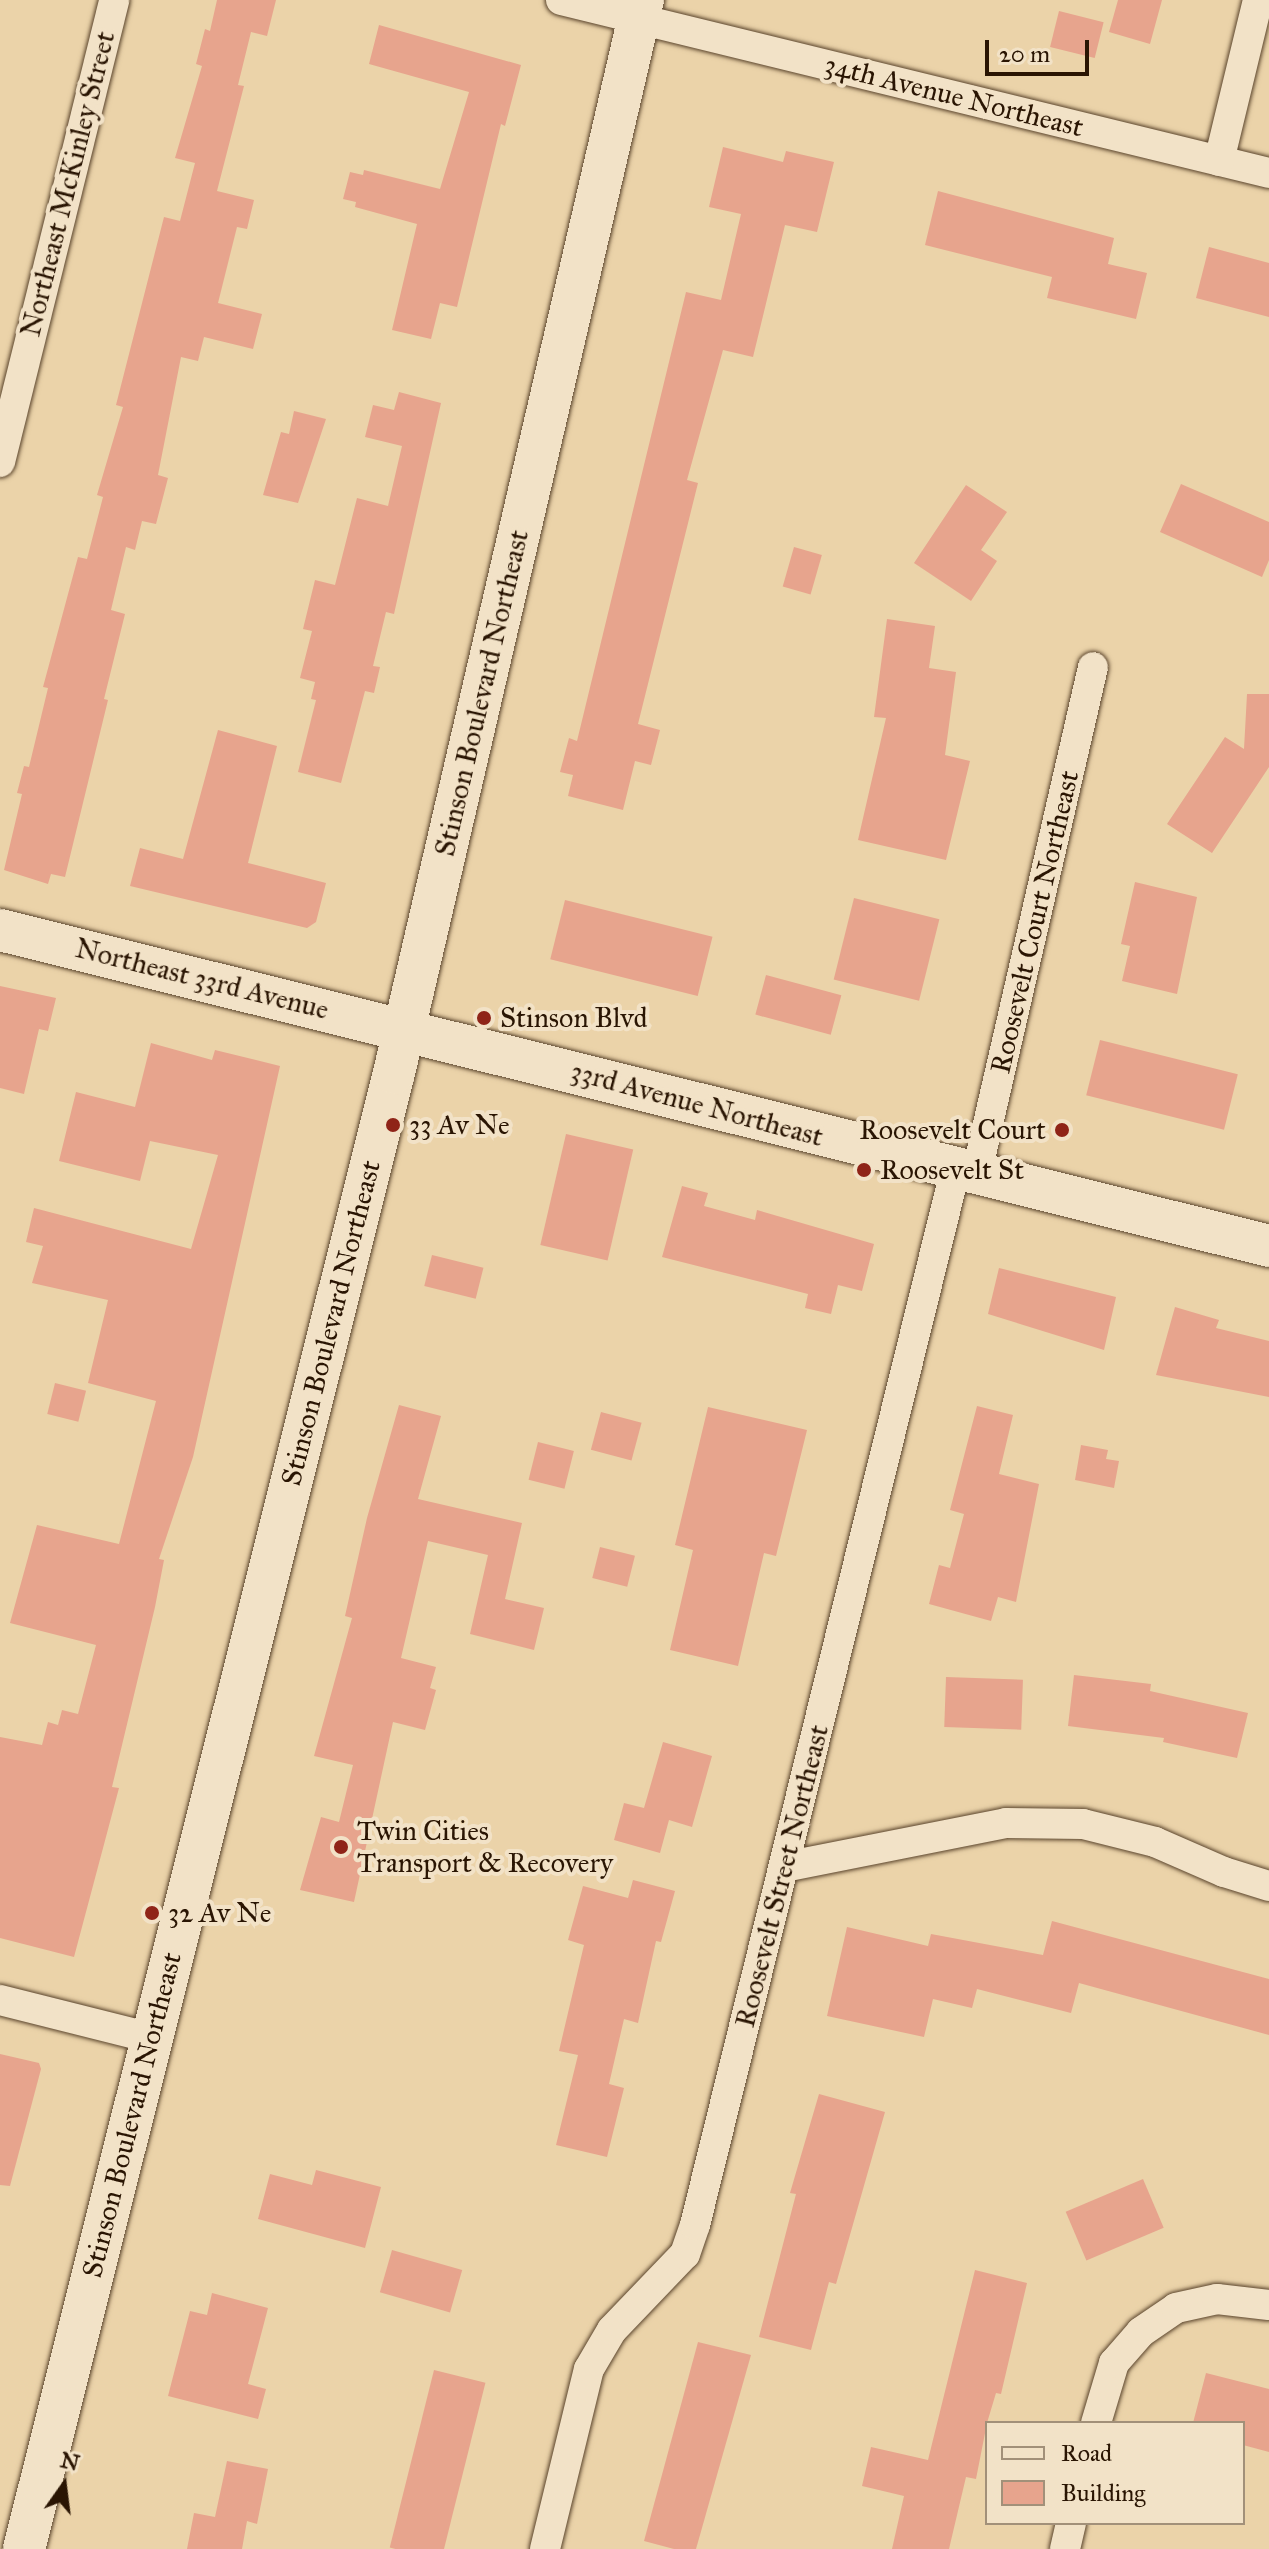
<!DOCTYPE html>
<style>
body{margin:0}
#map{position:relative;width:1269px;height:2549px;overflow:hidden;background:#ebd3a9;font-family:"IM FELL Great Primer",serif}
div>[style]{position:absolute}
[style*='--x']{left:calc(var(--x)*1px);top:calc(var(--y)*1px);width:calc(var(--w)*1px);rotate:calc(var(--a)*1deg)}
.building>*{inset:0;background:#e7a48d;transform-origin:0 0}
.roads{filter:drop-shadow(0 0 2px #5a442c) drop-shadow(0 0 2px #5a442c)}
.street>*{height:30px;margin:-15px;padding:0 15px;transform-origin:15px;border-radius:15px;background:#f2e2c7}
.secondary>*{height:42px;margin:-21px;padding:0 21px;transform-origin:21px;border-radius:21px;background:#f2e2c7}
.dots>*{width:22px;height:22px;translate:-50% -50%;box-sizing:border-box;border:4px solid #f2e2c7;border-radius:50%}
span{translate:-50% -50%;white-space:nowrap;text-align:center;line-height:1.15;-webkit-text-stroke:8px #f2e2c7;paint-order:stroke}
.street-label{font-size:28px;color:#2a1503}
.poi-label{font-size:28px;color:#2a1503}
.left{translate:0 -50%;text-align:left}
.right{translate:-100% -50%;text-align:right}
.legend{position:absolute;left:985px;top:2421px;width:260px;height:104px;box-sizing:border-box;background:#f2e2c7;border:2px solid #a29079;margin:0;padding:10px 14px;list-style:none;font-size:24px;color:#2a1503}
.legend li{display:flex;align-items:center;gap:16px;height:40px}
.legend b{width:40px;border:2px solid #a29079}
.north{position:absolute;left:24px;top:2445px;width:80px;height:80px;-webkit-text-stroke:6px #f2e2c7;paint-order:stroke;rotate:14deg;font-size:22px;font-weight:700;line-height:32px;text-align:center;color:#2a1503}
.north::after{content:'';display:block;margin:auto;width:28px;height:36px;background:#2a1503;clip-path:polygon(50% 0,100% 100%,50% 72%,0 100%)}
.scale{position:absolute;left:985px;top:40px;width:104px;height:36px;box-sizing:border-box;border:4px solid #2a1503;border-top:0;padding-left:10px;font-size:24px;line-height:28px;white-space:nowrap;color:#2a1503;-webkit-text-stroke:6px #f2e2c7;paint-order:stroke}
</style>
<div id="map">
<div class="building">
<div style="clip-path:polygon(217px 0,276px 0,267px 36px,251px 32px,238px 85px,244px 86px,217px 191px,254px 200px,247px 229px,237px 227px,218px 303px,262px 314px,253px 349px,204px 337px,198px 361px,181px 357px,158px 475px,168px 478px,156px 524px,142px 521px,135px 550px,126px 547px,111px 610px,125px 614px,104px 699px,108px 700px,65px 877px,51px 874px,48px 884px,4px 870px,22px 794px,17px 793px,24px 766px,29px 767px,48px 688px,43px 687px,78px 557px,87px 559px,103px 497px,97px 495px,123px 407px,116px 405px,164px 217px,180px 221px,195px 163px,175px 158px,202px 66px,196px 64px,205px 29px,210px 31px)"></div>
<div style="clip-path:polygon(1118px 0,1162px 0,1150px 44px,1109px 32px)"></div>
<div style="left:1059px;top:11px;width:46px;height:37px;rotate:14deg"></div>
<div style="clip-path:polygon(379px 25px,521px 65px,505px 126px,501px 124px,457px 307px,440px 303px,431px 339px,392px 330px,417px 224px,355px 207px,356px 202px,343px 199px,350px 172px,363px 175px,364px 170px,440px 189px,469px 92px,369px 64px)"></div>
<div style="clip-path:polygon(723px 147px,783px 162px,786px 151px,834px 162px,817px 232px,785px 225px,753px 357px,723px 350px,687px 480px,698px 483px,638px 724px,660px 730px,651px 765px,635px 761px,623px 810px,568px 796px,573px 775px,560px 772px,569px 738px,577px 741px,686px 292px,721px 300px,741px 214px,709px 207px)"></div>
<div style="clip-path:polygon(938px 191px,1114px 238px,1108px 264px,1147px 273px,1136px 319px,1047px 298px,1052px 277px,925px 245px)"></div>
<div style="clip-path:polygon(1209px 247px,1269px 263px,1269px 317px,1196px 298px)"></div>
<div style="clip-path:polygon(399px 392px,441px 403px,394px 614px,386px 612px,373px 666px,380px 667px,374px 693px,365px 691px,341px 783px,298px 772px,316px 700px,311px 699px,315px 682px,300px 678px,312px 631px,303px 629px,315px 580px,335px 585px,357px 498px,388px 506px,402px 446px,365px 437px,373px 405px,394px 410px)"></div>
<div style="clip-path:polygon(294px 411px,326px 419px,298px 503px,263px 495px,281px 432px,289px 434px)"></div>
<div style="clip-path:polygon(1181px 484px,1269px 522px,1269px 560px,1262px 577px,1160px 532px)"></div>
<div style="clip-path:polygon(966px 485px,1007px 512px,981px 550px,997px 561px,971px 601px,914px 563px)"></div>
<div style="left:794px;top:547px;width:29px;height:41px;rotate:16deg"></div>
<div style="clip-path:polygon(887px 619px,935px 626px,929px 668px,956px 672px,945px 755px,970px 761px,946px 860px,858px 840px,886px 718px,874px 717px)"></div>
<div style="clip-path:polygon(1247px 694px,1269px 694px,1269px 767px,1212px 853px,1167px 824px,1225px 737px,1244px 749px)"></div>
<div style="clip-path:polygon(218px 730px,277px 746px,248px 863px,326px 883px,316px 922px,307px 928px,130px 886px,140px 848px,183px 859px)"></div>
<div style="clip-path:polygon(1135px 882px,1197px 897px,1177px 994px,1122px 981px,1130px 946px,1121px 944px)"></div>
<div style="left:854px;top:898px;width:88px;height:84px;rotate:14deg"></div>
<div style="left:565px;top:900px;width:152px;height:61px;rotate:14deg"></div>
<div style="left:766px;top:975px;width:78px;height:41px;rotate:15deg"></div>
<div style="clip-path:polygon(0 986px,56px 998px,48px 1031px,39px 1029px,24px 1094px,0 1088px)"></div>
<div style="left:1100px;top:1040px;width:142px;height:57px;rotate:14deg"></div>
<div style="clip-path:polygon(151px 1043px,212px 1060px,215px 1050px,280px 1066px,193px 1457px,159px 1559px,164px 1560px,155px 1607px,112px 1787px,119px 1788px,74px 1957px,0 1938px,0 1737px,42px 1745px,48px 1722px,58px 1725px,62px 1710px,78px 1714px,96px 1645px,10px 1623px,37px 1525px,119px 1544px,156px 1401px,88px 1383px,108px 1300px,32px 1283px,43px 1246px,26px 1242px,34px 1208px,191px 1249px,218px 1155px,150px 1141px,140px 1181px,59px 1161px,76px 1092px,135px 1107px)"></div>
<div style="left:566px;top:1134px;width:69px;height:114px;rotate:13deg"></div>
<div style="clip-path:polygon(682px 1186px,708px 1193px,704px 1206px,755px 1220px,757px 1210px,874px 1244px,862px 1291px,838px 1285px,831px 1314px,805px 1308px,808px 1294px,662px 1257px)"></div>
<div style="left:432px;top:1255px;width:53px;height:32px;rotate:14deg"></div>
<div style="clip-path:polygon(999px 1268px,1116px 1297px,1104px 1350px,988px 1314px)"></div>
<div style="clip-path:polygon(1175px 1307px,1219px 1320px,1216px 1328px,1269px 1341px,1269px 1397px,1156px 1375px)"></div>
<div style="left:55px;top:1383px;width:32px;height:32px;rotate:14deg"></div>
<div style="clip-path:polygon(399px 1405px,441px 1416px,418px 1499px,522px 1523px,505px 1599px,544px 1608px,534px 1650px,470px 1634px,488px 1555px,428px 1541px,401px 1658px,436px 1667px,430px 1688px,436px 1690px,425px 1730px,393px 1722px,354px 1902px,300px 1890px,321px 1817px,339px 1822px,353px 1765px,314px 1756px,352px 1618px,345px 1616px,367px 1518px)"></div>
<div style="clip-path:polygon(977px 1406px,1013px 1415px,999px 1474px,1039px 1484px,1016px 1602px,998px 1597px,991px 1621px,929px 1604px,939px 1565px,950px 1568px,964px 1514px,950px 1510px)"></div>
<div style="clip-path:polygon(708px 1407px,807px 1430px,776px 1556px,764px 1553px,738px 1666px,670px 1650px,693px 1550px,675px 1545px)"></div>
<div style="left:601px;top:1412px;width:42px;height:39px;rotate:15deg"></div>
<div style="left:538px;top:1442px;width:37px;height:39px;rotate:14deg"></div>
<div style="clip-path:polygon(1081px 1445px,1108px 1450px,1106px 1459px,1119px 1461px,1114px 1488px,1075px 1480px)"></div>
<div style="left:600px;top:1547px;width:36px;height:32px;rotate:14deg"></div>
<div style="clip-path:polygon(1074px 1675px,1151px 1684px,1150px 1691px,1248px 1713px,1237px 1758px,1163px 1742px,1164px 1738px,1068px 1726px)"></div>
<div style="left:946px;top:1677px;width:77px;height:50px;rotate:2deg"></div>
<div style="clip-path:polygon(663px 1742px,712px 1756px,692px 1827px,669px 1820px,660px 1853px,614px 1840px,624px 1803px,644px 1808px)"></div>
<div style="clip-path:polygon(633px 1880px,675px 1891px,661px 1942px,656px 1941px,638px 2023px,624px 2019px,609px 2084px,624px 2088px,607px 2157px,556px 2145px,578px 2055px,559px 2051px,584px 1945px,568px 1940px,583px 1886px,628px 1898px)"></div>
<div style="clip-path:polygon(1052px 1921px,1269px 1979px,1269px 2035px,1079px 1983px,1071px 2013px,977px 1989px,972px 2008px,933px 1999px,924px 2037px,827px 2016px,847px 1927px,928px 1946px,931px 1934px,1043px 1955px)"></div>
<div style="clip-path:polygon(0 2054px,39px 2063px,41px 2069px,10px 2186px,0 2185px)"></div>
<div style="clip-path:polygon(819px 2094px,885px 2112px,836px 2284px,829px 2282px,811px 2350px,759px 2337px,796px 2194px,790px 2193px)"></div>
<div style="clip-path:polygon(316px 2170px,381px 2187px,365px 2248px,258px 2219px,270px 2174px,312px 2185px)"></div>
<div style="left:1143px;top:2179px;width:53px;height:84px;rotate:67deg"></div>
<div style="left:392px;top:2250px;width:73px;height:44px;rotate:16deg"></div>
<div style="clip-path:polygon(975px 2270px,1027px 2283px,1001px 2394px,996px 2393px,987px 2423px,976px 2479px,966px 2477px,949px 2549px,892px 2549px,904px 2496px,862px 2486px,871px 2447px,928px 2460px)"></div>
<div style="clip-path:polygon(212px 2293px,268px 2308px,248px 2384px,266px 2389px,258px 2419px,168px 2396px,190px 2311px,207px 2315px)"></div>
<div style="clip-path:polygon(698px 2342px,751px 2355px,696px 2549px,674px 2549px,644px 2541px)"></div>
<div style="left:434px;top:2370px;width:53px;height:183px;rotate:14deg"></div>
<div style="clip-path:polygon(1206px 2373px,1269px 2389px,1269px 2452px,1243px 2445px,1243px 2423px,1193px 2423px)"></div>
<div style="clip-path:polygon(227px 2461px,268px 2469px,257px 2524px,247px 2521px,242px 2549px,187px 2549px,194px 2513px,215px 2517px)"></div>
</div>
<div class="roads">
<div class="street">
<div style="--x:561;--y:0;--w:729;--a:13.73"></div>
<div style="--x:1219;--y:161;--w:166;--a:-76.4"></div>
<div style="--x:0;--y:462;--w:476;--a:-76.1"></div>
<div style="--x:976;--y:1176;--w:522;--a:-77.05"></div>
<div style="--x:784;--y:1867;--w:226;--a:-11.2"></div>
<div style="--x:1006;--y:1823;--w:77;--a:0.7"></div>
<div style="--x:1083;--y:1824;--w:74;--a:14"></div>
<div style="--x:1155;--y:1842;--w:75;--a:23.5"></div>
<div style="--x:1224;--y:1872;--w:47;--a:17.3"></div>
<div style="--x:0;--y:2000;--w:156;--a:14.1"></div>
<div style="--x:1096;--y:2423;--w:63;--a:-73.3"></div>
<div style="--x:1114;--y:2363;--w:41;--a:-48.9"></div>
<div style="--x:1141;--y:2332;--w:42;--a:-34.4"></div>
<div style="--x:1176;--y:2308;--w:42;--a:-12.4"></div>
<div style="--x:1217;--y:2299;--w:52;--a:6.6"></div>
<div style="--x:545;--y:2549;--w:185;--a:-76.3"></div>
<div style="--x:589;--y:2369;--w:45;--a:-59.5"></div>
<div style="--x:612;--y:2330;--w:105;--a:-46.2"></div>
<div style="--x:685;--y:2254;--w:31;--a:-71"></div>
<div style="--x:695;--y:2225;--w:1086;--a:-76.14"></div>
<div style="--x:1065;--y:2549;--w:27;--a:-77"></div>
</div>
<div class="secondary">
<div style="--x:0;--y:930;--w:1308;--a:13.98"></div>
<div style="--x:24;--y:2549;--w:1522;--a:-75.93"></div>
<div style="--x:394;--y:1073;--w:1102;--a:-76.94"></div>
</div>
</div>
<div class="dots">
<div style="left:484px;top:1018px;background:#8f2418"></div>
<div style="left:393px;top:1125px;background:#8f2418"></div>
<div style="left:1062px;top:1130px;background:#8f2418"></div>
<div style="left:864px;top:1170px;background:#8f2418"></div>
<div style="left:341px;top:1847px;background:#8f2418"></div>
<div style="left:152px;top:1913px;background:#8f2418"></div>
</div>
<div class="street-label">
<span style="left:954px;top:96px;rotate:14deg">34th Avenue Northeast</span>
<span style="left:68px;top:184px;rotate:-76deg">Northeast McKinley Street</span>
<span style="left:482px;top:693px;rotate:-77deg">Stinson Boulevard Northeast</span>
<span style="left:1035px;top:922px;rotate:-77deg">Roosevelt Court Northeast</span>
<span style="left:202px;top:979px;rotate:14deg">Northeast 33rd Avenue</span>
<span style="left:697px;top:1104px;rotate:15deg">33rd Avenue Northeast</span>
<span style="left:331px;top:1323px;rotate:-76deg">Stinson Boulevard Northeast</span>
<span style="left:782px;top:1876px;rotate:-76deg">Roosevelt Street Northeast</span>
<span style="left:132px;top:2115px;rotate:-76deg">Stinson Boulevard Northeast</span>
</div>
<div class="poi-label">
<span class="left" style="left:500px;top:1018px">Stinson Blvd</span>
<span class="left" style="left:409px;top:1125px">33 Av Ne</span>
<span class="right" style="left:1046px;top:1130px">Roosevelt Court</span>
<span class="left" style="left:880px;top:1170px">Roosevelt St</span>
<span class="left" style="left:357px;top:1847px">Twin Cities<br>Transport &amp; Recovery</span>
<span class="left" style="left:168px;top:1913px">32 Av Ne</span>
</div>
<ul class="legend">
<li><b style="height:10px;background:#f2e2c7"></b>Road</li>
<li><b style="height:22px;background:#e7a48d"></b>Building</li>
</ul>
<div class="north">N</div>
<div class="scale">20 m</div>
</div>
